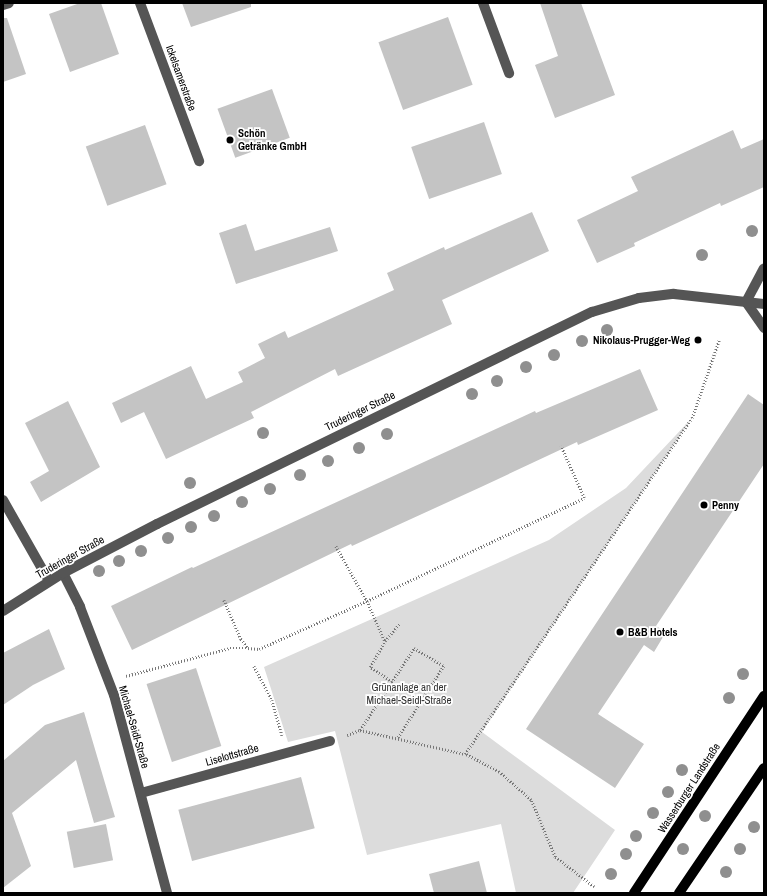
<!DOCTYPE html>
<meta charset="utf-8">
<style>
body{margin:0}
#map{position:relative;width:767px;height:896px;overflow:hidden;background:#fff;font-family:"Archivo Narrow",sans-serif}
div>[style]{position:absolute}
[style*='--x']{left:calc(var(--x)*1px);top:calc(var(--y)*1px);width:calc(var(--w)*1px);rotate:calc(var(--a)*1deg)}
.green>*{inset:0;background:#dcdcdc}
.building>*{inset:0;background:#c4c4c4;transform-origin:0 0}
.path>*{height:2.5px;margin-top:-1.25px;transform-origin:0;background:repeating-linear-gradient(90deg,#777 0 1px,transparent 0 3px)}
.minor>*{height:10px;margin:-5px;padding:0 5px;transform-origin:5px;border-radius:5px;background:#555}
.major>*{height:10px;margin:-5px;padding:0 5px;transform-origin:5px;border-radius:5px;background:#000}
.trees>*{width:12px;height:12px;margin:-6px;border-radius:50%;background:#8f8f8f}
.dots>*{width:11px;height:11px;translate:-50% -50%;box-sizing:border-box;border:2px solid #fff;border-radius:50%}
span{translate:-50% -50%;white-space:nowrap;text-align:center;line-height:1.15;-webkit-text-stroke:3.5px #fff;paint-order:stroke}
.street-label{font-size:11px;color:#000}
.poi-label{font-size:11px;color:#000;font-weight:700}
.left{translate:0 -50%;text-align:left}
.right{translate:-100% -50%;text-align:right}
.park-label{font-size:11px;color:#333}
.frame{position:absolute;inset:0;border:4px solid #000;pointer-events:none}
</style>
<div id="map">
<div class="green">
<div style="clip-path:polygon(692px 418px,482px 732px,615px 830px,573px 893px,516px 893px,501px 824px,367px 855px,335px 731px,288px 742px,264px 667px,549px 540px,626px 488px)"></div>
</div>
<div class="building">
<div style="clip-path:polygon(80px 3px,101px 3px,119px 54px,70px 72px,49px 14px)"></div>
<div style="clip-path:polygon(182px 3px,251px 3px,251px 7px,191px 27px)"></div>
<div style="clip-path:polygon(540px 3px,581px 3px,615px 95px,555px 118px,535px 65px,558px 56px)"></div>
<div style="left:448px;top:17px;width:72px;height:74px;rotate:70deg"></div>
<div style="clip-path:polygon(3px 18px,7px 18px,26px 74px,3px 82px)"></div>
<div style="left:272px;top:89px;width:52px;height:58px;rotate:70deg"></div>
<div style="left:484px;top:122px;width:55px;height:77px;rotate:71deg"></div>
<div style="left:145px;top:125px;width:63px;height:63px;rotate:70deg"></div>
<div style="clip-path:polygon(733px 130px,741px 149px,764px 139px,764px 187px,721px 206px,720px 203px,634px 243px,635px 246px,597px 263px,577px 220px,638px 191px,631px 177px)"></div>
<div style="clip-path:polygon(532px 212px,549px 251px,442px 300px,452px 324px,338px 376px,335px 369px,251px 412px,254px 418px,166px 459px,144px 412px,121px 423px,112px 403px,191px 366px,206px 399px,243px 382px,238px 372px,265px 358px,258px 344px,285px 331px,288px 338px,394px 290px,387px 273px,444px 247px,445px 250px)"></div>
<div style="clip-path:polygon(246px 224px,255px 251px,330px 227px,338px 251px,236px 284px,219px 233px)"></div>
<div style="clip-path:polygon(640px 369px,658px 410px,578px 445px,577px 442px,481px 487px,352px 546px,351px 544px,132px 650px,111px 606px,192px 567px,193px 568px,535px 411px,536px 413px)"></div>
<div style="clip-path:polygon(748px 394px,764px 405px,764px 464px,656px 626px,666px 632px,654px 652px,644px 645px,598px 714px,644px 744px,615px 788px,526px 729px)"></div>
<div style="clip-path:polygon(68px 401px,100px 467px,41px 502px,30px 482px,49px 471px,25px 423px)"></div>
<div style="clip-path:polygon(49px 629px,65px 669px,33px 685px,3px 705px,3px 653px)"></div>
<div style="left:196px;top:668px;width:82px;height:52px;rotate:72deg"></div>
<div style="clip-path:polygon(84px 712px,115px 817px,94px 823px,76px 760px,12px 813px,31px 866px,3px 888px,3px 761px,45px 725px)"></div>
<div style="left:301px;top:777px;width:53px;height:127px;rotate:75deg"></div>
<div style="left:106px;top:824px;width:37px;height:40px;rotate:79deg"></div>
<div style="clip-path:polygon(479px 861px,487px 893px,434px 893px,429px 874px)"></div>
</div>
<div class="path">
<div style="--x:336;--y:546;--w:63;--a:60.6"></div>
<div style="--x:367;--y:601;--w:44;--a:65.8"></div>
<div style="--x:224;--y:600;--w:43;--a:66.4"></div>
<div style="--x:241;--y:639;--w:11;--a:52"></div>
<div style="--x:248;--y:648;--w:11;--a:5"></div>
<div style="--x:259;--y:649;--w:118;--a:-24"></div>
<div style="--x:367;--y:601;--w:240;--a:-25.4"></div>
<div style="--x:584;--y:498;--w:57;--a:-113.9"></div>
<div style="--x:254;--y:666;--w:38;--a:62"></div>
<div style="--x:272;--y:700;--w:37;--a:74"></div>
<div style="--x:126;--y:676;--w:108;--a:-15.1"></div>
<div style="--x:230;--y:648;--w:18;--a:0"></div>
<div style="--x:392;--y:682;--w:27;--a:-146"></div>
<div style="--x:370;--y:667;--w:30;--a:-60"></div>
<div style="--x:385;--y:641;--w:23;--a:-50"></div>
<div style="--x:360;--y:730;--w:98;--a:-56.6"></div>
<div style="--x:414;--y:648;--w:35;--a:31"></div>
<div style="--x:444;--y:666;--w:85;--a:122.6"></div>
<div style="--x:347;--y:735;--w:14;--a:-21"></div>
<div style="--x:360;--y:730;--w:108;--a:12.9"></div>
<div style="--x:594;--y:887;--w:49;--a:-142.4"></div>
<div style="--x:555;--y:857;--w:62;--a:-112.8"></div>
<div style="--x:531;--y:800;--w:43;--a:-138.8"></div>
<div style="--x:499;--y:772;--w:38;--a:-152"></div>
<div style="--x:465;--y:754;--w:405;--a:-56"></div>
<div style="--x:692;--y:418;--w:83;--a:-70.9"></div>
</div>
<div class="minor">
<div style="--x:140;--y:3;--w:169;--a:69.5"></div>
<div style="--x:483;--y:3;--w:75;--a:69.6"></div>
<div style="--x:3;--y:5;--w:6;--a:-18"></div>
<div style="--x:746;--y:302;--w:38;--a:-62"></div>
<div style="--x:746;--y:302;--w:32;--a:55"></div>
<div style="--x:3;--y:500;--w:93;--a:60.4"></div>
<div style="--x:63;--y:573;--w:38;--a:63"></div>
<div style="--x:80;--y:607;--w:94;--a:68.9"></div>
<div style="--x:114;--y:695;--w:205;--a:75"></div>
<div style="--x:3;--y:611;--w:71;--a:-32.3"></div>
<div style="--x:63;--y:573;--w:106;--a:-27.5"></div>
<div style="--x:157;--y:524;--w:484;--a:-26"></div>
<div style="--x:592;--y:312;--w:49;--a:-16.6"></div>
<div style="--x:639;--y:298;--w:35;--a:-7"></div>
<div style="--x:674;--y:294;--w:91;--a:6.3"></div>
<div style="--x:141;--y:793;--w:196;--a:-15.4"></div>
</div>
<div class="major">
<div style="--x:634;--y:893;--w:236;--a:-56.6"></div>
<div style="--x:679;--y:893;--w:151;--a:-55.8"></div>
</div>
<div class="trees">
<div style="left:752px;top:231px"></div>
<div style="left:702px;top:255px"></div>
<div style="left:607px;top:330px"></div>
<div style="left:582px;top:341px"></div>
<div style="left:554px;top:355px"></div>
<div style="left:526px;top:367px"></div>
<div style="left:497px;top:381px"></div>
<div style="left:472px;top:394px"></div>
<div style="left:263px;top:433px"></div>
<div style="left:387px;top:434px"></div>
<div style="left:359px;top:448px"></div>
<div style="left:328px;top:461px"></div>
<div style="left:300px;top:475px"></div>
<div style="left:190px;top:483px"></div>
<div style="left:270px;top:489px"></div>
<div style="left:242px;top:502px"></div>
<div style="left:214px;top:516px"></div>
<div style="left:191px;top:527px"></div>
<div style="left:168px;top:538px"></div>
<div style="left:141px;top:551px"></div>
<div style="left:119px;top:561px"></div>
<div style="left:99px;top:571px"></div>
<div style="left:743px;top:674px"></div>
<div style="left:729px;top:698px"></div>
<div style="left:682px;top:770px"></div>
<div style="left:668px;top:792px"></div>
<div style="left:653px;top:813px"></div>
<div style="left:705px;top:816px"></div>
<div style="left:754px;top:827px"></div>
<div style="left:636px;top:836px"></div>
<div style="left:683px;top:849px"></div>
<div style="left:740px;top:849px"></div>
<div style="left:626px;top:854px"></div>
<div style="left:726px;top:872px"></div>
<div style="left:611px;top:874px"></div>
</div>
<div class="dots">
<div style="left:230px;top:140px;background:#000"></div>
<div style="left:698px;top:340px;background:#000"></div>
<div style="left:704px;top:505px;background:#000"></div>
<div style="left:620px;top:632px;background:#000"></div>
</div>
<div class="street-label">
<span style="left:181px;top:78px;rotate:70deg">Ickelsamerstraße</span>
<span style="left:360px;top:411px;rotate:-26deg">Truderinger Straße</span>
<span style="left:70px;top:557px;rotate:-29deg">Truderinger Straße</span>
<span style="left:134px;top:727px;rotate:74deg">Michael-Seidl-Straße</span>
<span style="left:232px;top:755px;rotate:-16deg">Liselottstraße</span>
<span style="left:689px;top:788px;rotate:-57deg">Wasserburger Landstraße</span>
</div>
<div class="poi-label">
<span class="left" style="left:238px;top:140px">Schön<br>Getränke GmbH</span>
<span class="right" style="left:690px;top:340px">Nikolaus-Prugger-Weg</span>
<span class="left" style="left:712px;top:505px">Penny</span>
<span class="left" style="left:628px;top:632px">B&amp;B Hotels</span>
</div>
<div class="park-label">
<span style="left:409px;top:694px">Grünanlage an der<br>Michael-Seidl-Straße</span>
</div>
<div class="frame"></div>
</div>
